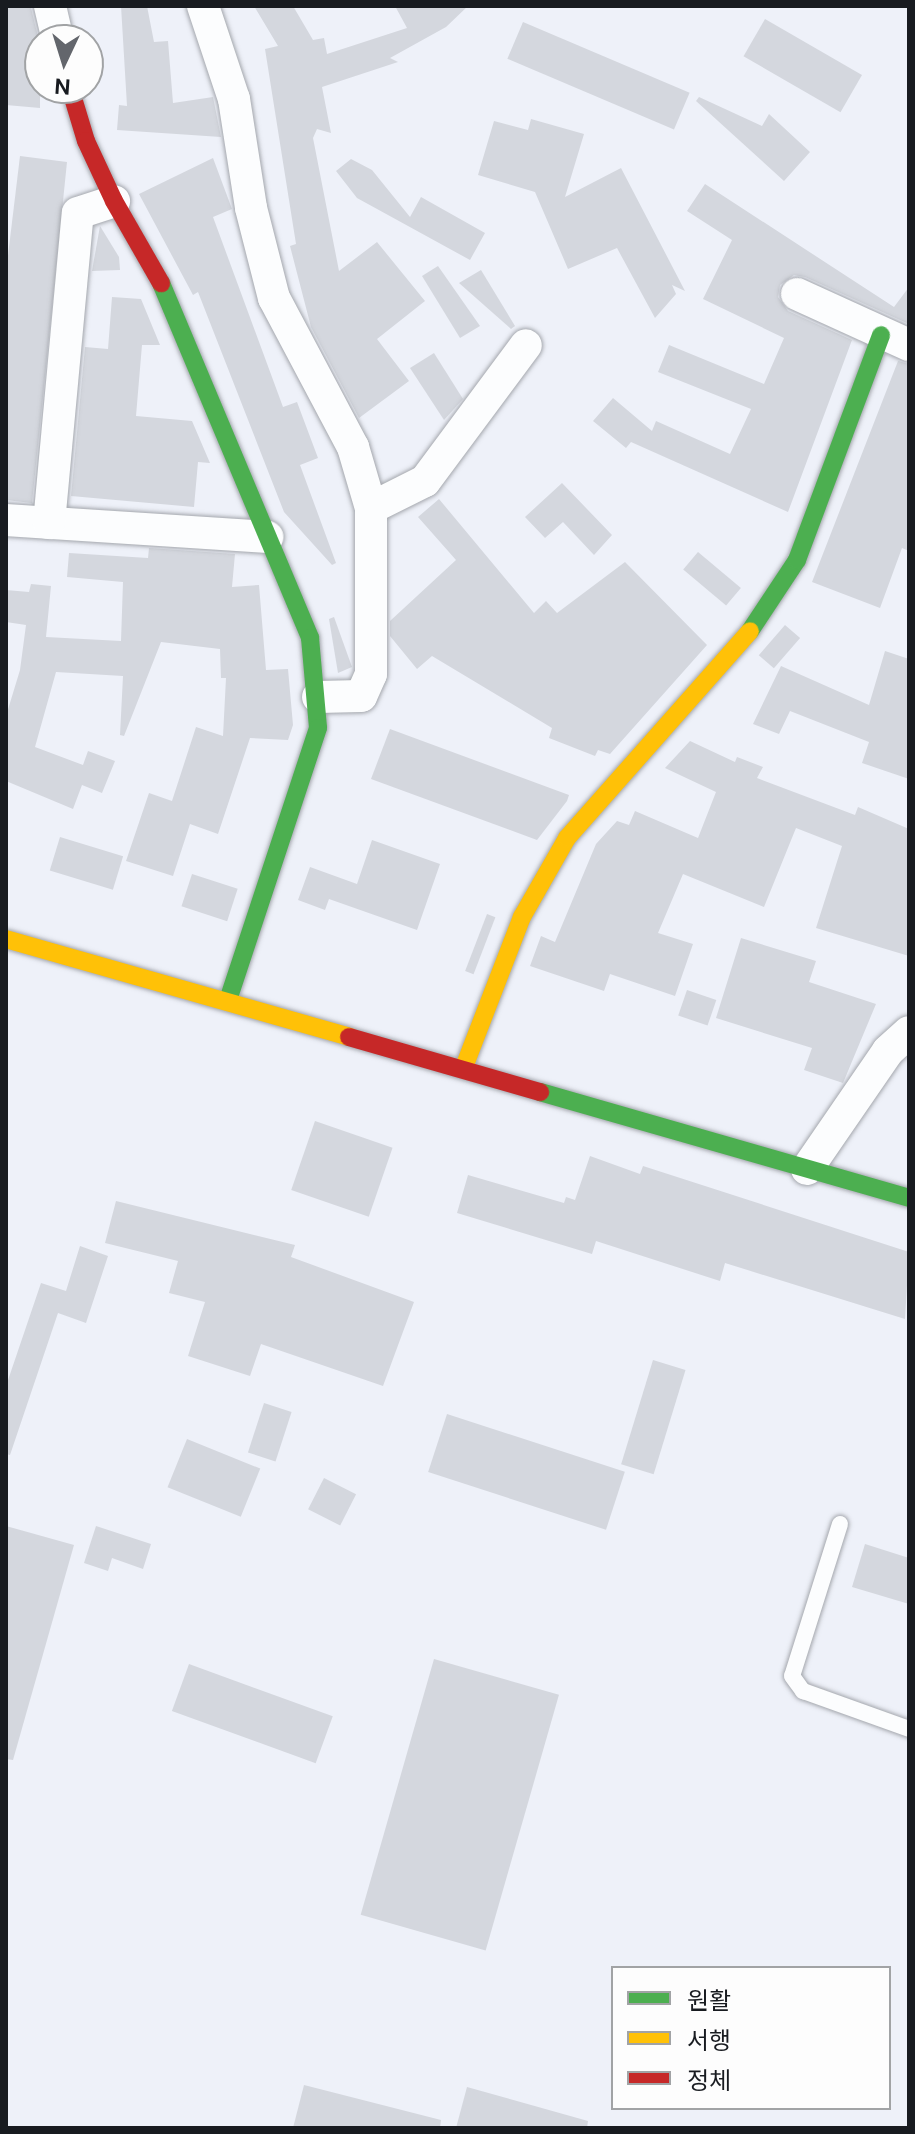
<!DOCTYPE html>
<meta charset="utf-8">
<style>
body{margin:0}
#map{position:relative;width:915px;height:2134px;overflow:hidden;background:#eef1f9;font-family:"DM Sans","Noto Sans KR",sans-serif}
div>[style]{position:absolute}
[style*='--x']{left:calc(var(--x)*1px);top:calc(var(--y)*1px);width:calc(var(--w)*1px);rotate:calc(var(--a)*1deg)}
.building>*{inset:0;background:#d4d7de;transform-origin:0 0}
.roads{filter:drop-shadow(0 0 2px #a4a7ad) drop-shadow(0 0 2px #a4a7ad)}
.lane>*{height:16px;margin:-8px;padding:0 8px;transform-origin:8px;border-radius:8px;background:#fcfdfe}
.street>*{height:32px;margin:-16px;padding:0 16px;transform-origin:16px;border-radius:16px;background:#fcfdfe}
.fast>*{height:18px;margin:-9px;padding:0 9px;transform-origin:9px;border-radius:9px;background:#4caf50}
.slow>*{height:18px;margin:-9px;padding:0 9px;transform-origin:9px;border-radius:9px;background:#ffc107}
.jam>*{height:18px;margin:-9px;padding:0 9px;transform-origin:9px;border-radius:9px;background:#c62828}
span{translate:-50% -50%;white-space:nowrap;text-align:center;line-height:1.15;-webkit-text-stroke:7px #fdfdfd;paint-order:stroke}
.frame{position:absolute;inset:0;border:8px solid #181b20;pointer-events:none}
.legend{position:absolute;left:611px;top:1966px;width:280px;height:144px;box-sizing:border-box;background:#fdfdfd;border:2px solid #a1a3a5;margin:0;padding:10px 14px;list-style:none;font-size:24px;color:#181b20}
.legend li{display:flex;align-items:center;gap:16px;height:40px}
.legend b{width:40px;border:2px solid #a1a3a5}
.north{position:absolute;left:24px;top:24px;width:80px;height:80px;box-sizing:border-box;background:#fdfdfd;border:2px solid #a1a3a5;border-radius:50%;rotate:184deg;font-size:22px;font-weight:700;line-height:32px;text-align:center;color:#181b20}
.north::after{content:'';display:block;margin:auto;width:28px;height:36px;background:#63666c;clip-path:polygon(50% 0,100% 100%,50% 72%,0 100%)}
</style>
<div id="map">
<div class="building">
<div style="clip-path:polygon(6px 6px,31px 8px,40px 45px,40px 108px,6px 105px)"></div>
<div style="clip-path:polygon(121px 6px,147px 6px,154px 42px,168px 41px,173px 103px,213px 97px,221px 137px,117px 130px,119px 105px,127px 106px)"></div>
<div style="clip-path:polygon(254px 6px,293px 6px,313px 40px,324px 38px,327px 54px,407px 28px,395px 6px,468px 6px,446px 27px,390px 58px,398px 62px,322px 87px,331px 133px,317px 129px,313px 138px,339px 271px,377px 242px,425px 301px,377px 339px,409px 381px,359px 418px,311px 327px,290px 246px,296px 244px,265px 49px,278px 46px)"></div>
<div style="left:765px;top:19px;width:112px;height:43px;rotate:30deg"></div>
<div style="left:523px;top:22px;width:181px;height:40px;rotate:23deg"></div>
<div style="clip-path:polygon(699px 97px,762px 126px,769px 114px,810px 152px,784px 181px,696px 101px)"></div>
<div style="clip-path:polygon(531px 119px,584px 134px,565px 197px,621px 168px,685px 291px,672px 285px,676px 294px,655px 318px,617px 248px,568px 269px,535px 192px,478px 175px,494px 121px,528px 130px)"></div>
<div style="clip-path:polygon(20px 156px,67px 162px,32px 503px,6px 500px,6px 272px)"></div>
<div style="clip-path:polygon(213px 158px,232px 209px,213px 217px,283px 407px,297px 402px,318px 458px,300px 465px,336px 563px,332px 565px,284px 512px,198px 292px,193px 295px,139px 194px)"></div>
<div style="clip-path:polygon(351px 159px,372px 170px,410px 217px,421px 197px,485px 233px,470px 260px,357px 198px,336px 171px)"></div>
<div style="clip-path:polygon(705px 184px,894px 307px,909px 287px,909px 324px,805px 277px,794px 275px,780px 285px,778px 297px,788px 311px,852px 340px,788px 512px,631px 442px,626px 448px,593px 421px,613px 398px,652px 431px,656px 421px,730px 454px,751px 409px,658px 372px,669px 345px,764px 384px,784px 338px,703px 299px,732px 240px,687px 211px)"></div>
<div style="clip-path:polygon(100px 226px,119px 257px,120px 270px,92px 271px)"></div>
<div style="clip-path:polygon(438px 266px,480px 326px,460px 338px,422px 276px)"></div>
<div style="clip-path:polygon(481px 270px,515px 326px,511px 329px,459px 283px)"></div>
<div style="clip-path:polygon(112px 297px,141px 299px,160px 345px,142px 345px,136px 416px,192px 421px,210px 463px,198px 462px,194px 507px,71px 496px,85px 347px,108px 349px)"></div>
<div style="clip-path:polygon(434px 353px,463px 399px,444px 420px,410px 368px)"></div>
<div style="clip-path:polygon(898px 361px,909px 364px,909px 551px,902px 548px,880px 608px,812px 582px)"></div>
<div style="clip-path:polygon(562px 483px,612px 535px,594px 555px,563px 522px,545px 538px,525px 517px)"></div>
<div style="clip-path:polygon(439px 499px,534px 613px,546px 601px,557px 613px,625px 562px,707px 645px,610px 754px,598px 750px,595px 756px,549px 738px,552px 728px,432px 656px,417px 669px,390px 636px,390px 621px,456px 560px,418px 517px)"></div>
<div style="clip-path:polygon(149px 548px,235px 554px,232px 587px,259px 585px,266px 670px,288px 669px,293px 725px,288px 740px,250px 738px,218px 834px,190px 824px,173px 876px,126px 861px,149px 793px,172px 801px,196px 727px,223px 736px,226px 678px,221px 678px,220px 649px,161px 642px,124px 736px,120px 735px,123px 676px,56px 672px,35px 747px,83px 765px,88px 751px,115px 761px,102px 793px,82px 785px,73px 809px,6px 781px,6px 716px,20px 670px,26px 625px,6px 622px,6px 590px,29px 592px,31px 584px,51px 586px,46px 637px,121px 641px,123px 582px,67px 577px,69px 553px,148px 558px)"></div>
<div style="left:698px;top:552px;width:56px;height:23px;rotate:40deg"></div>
<div style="clip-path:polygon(334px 617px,352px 667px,338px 673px,329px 619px)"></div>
<div style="left:785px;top:625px;width:20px;height:40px;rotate:41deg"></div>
<div style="clip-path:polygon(885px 651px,909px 659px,909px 779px,862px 763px,869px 742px,790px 711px,779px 734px,753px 724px,781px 666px,869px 705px)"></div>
<div style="clip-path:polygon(390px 729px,569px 795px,567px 801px,537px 840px,371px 779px)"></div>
<div style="clip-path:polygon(690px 741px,735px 762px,737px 757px,763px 767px,757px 778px,855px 815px,858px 807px,909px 829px,909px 956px,816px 928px,842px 846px,796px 828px,764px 907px,683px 874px,658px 933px,693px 944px,675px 996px,610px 974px,604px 991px,530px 966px,541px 936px,555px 942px,596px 844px,617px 821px,629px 825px,635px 811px,698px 838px,716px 792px,665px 768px)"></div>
<div style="left:60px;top:837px;width:66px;height:35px;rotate:17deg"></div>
<div style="clip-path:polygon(372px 840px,440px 864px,417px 930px,329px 899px,325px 910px,298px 900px,310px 867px,357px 884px)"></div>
<div style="left:192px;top:874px;width:48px;height:34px;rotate:18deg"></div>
<div style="left:487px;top:914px;width:9px;height:61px;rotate:21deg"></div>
<div style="clip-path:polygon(741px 938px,816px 961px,809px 982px,876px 1004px,843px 1083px,804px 1070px,812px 1048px,716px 1018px)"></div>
<div style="left:687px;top:990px;width:31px;height:27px;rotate:19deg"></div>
<div style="left:315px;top:1121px;width:82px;height:73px;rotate:19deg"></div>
<div style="clip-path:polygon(590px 1156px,640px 1174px,643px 1166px,909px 1252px,905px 1319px,725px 1263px,720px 1281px,596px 1241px,592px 1254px,457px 1213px,468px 1175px,564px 1203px,566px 1197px,575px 1200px)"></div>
<div style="clip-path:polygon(116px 1201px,295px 1245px,291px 1257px,414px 1302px,383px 1386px,261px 1344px,250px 1376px,188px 1356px,205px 1302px,169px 1293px,178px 1261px,105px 1243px)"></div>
<div style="clip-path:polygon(80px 1246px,108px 1256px,86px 1323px,58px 1313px,10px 1455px,6px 1454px,6px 1386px,41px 1283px,66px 1291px)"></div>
<div style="left:653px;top:1360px;width:34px;height:109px;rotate:17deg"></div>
<div style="left:264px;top:1403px;width:29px;height:52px;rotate:18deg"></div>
<div style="left:447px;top:1414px;width:187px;height:61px;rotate:18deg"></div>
<div style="left:187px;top:1439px;width:79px;height:52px;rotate:22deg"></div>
<div style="left:324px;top:1478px;width:36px;height:35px;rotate:27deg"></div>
<div style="clip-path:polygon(6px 1526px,74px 1545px,13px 1760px,6px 1759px)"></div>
<div style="clip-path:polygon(96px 1526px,151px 1544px,143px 1569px,112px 1558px,108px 1571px,84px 1563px)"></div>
<div style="clip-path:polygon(865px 1544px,909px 1558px,909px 1604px,852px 1587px)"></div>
<div style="left:434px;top:1659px;width:130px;height:266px;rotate:16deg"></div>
<div style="left:189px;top:1664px;width:153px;height:50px;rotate:20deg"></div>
<div style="clip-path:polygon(304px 2085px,441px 2120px,440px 2128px,293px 2128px)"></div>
<div style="clip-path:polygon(467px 2087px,588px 2121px,587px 2128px,456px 2128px)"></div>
</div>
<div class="roads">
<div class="lane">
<div style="--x:840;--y:1524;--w:159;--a:107.5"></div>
<div style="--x:792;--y:1676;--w:19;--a:54"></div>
<div style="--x:803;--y:1691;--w:113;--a:19.7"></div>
</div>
<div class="street">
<div style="--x:50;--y:6;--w:35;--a:77"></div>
<div style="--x:203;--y:6;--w:98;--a:71.6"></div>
<div style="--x:234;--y:99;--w:110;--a:81.1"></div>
<div style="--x:251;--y:208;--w:93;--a:75.7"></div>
<div style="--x:274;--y:298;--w:169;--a:62.1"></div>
<div style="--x:353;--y:447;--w:64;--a:73.6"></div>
<div style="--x:371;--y:508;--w:166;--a:90"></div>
<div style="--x:371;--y:674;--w:24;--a:114"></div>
<div style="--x:361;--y:696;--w:43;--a:178.7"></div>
<div style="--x:797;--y:294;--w:123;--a:24.5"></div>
<div style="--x:371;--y:508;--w:60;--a:-26.6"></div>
<div style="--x:425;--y:481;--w:169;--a:-53.4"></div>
<div style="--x:6;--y:520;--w:262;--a:3.7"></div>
<div style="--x:49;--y:523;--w:311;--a:-84.7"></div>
<div style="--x:78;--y:213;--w:38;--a:-18"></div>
<div style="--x:807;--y:1169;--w:143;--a:-55.5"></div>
<div style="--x:888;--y:1051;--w:28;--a:-42"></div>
</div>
<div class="fast">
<div style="--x:161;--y:283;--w:385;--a:67.2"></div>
<div style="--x:310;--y:638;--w:90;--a:84.9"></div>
<div style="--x:318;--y:728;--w:287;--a:108.3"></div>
<div style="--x:750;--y:631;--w:85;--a:-56.5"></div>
<div style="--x:797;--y:560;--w:240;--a:-69.5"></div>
<div style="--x:540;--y:1092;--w:384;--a:16"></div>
</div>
<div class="slow">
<div style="--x:6;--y:939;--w:357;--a:15.9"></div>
<div style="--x:464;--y:1067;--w:161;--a:-68.9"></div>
<div style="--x:522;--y:917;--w:91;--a:-60.3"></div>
<div style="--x:567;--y:838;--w:276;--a:-48.5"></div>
</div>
<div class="jam">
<div style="--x:70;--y:88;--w:55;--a:73.2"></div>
<div style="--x:86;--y:141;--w:66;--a:65"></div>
<div style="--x:114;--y:201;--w:95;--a:60.2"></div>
<div style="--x:349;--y:1037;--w:199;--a:16.1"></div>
</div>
</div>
<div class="frame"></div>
<ul class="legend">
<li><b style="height:10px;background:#4caf50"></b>원활</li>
<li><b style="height:10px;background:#ffc107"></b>서행</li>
<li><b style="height:10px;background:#c62828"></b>정체</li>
</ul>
<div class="north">N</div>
</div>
